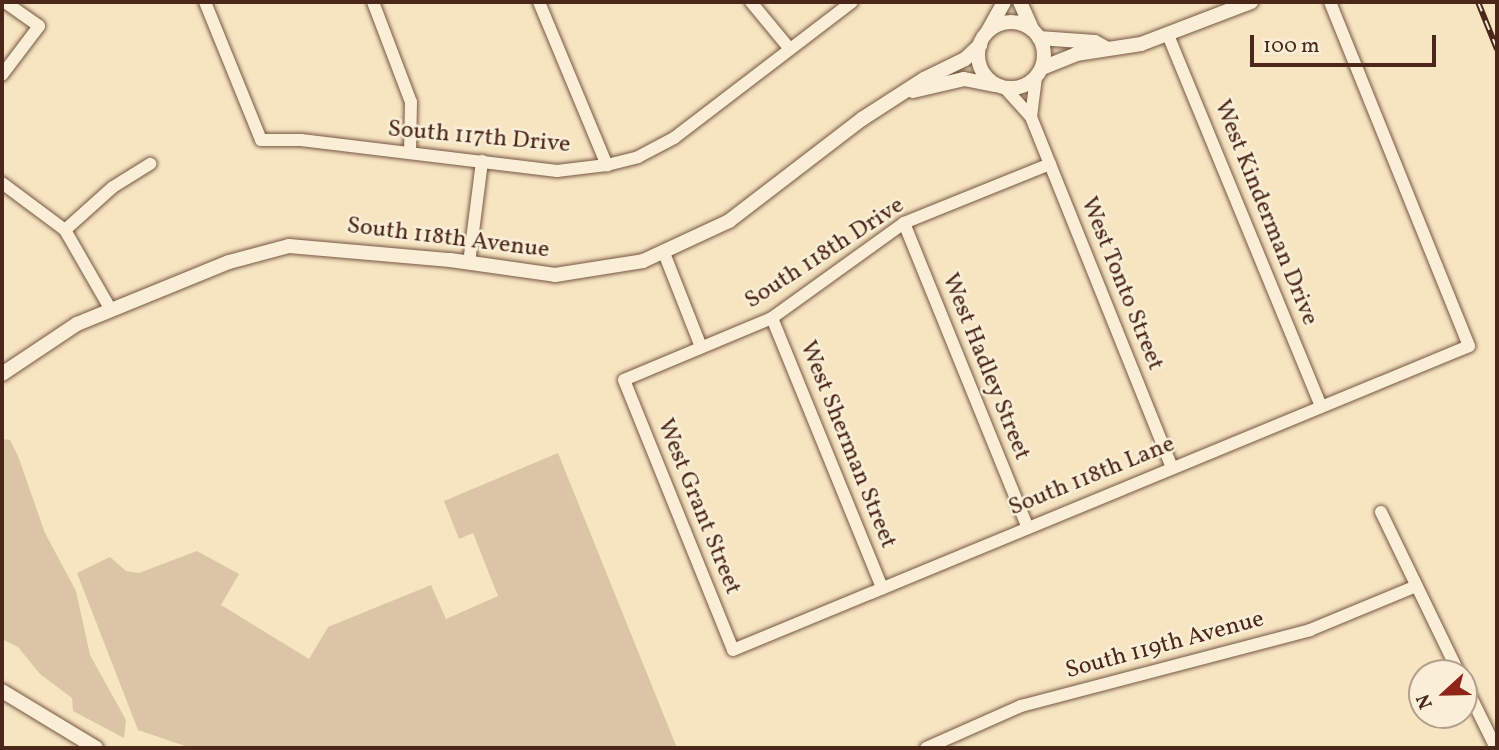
<!DOCTYPE html>
<style>
body{margin:0}
#map{position:relative;width:1499px;height:750px;overflow:hidden;background:#f7e5c1;font-family:Vollkorn,serif}
div>[style]{position:absolute}
[style*='--x']{left:calc(var(--x)*1px);top:calc(var(--y)*1px);width:calc(var(--w)*1px);rotate:calc(var(--a)*1deg)}
.green>*{inset:0;background:#dac5a4}
.roads{filter:drop-shadow(0 0 2px #755642) drop-shadow(0 0 2px #755642)}
.minor>*{height:12px;margin:-6px;padding:0 6px;transform-origin:6px;border-radius:6px;background:#faeed7}
.tertiary>*{height:14px;margin:-7px;padding:0 7px;transform-origin:7px;border-radius:7px;background:#faeed7}
.tertiary>.ring{margin:-7px;padding:0;box-sizing:content-box;background:none;border:14px solid #faeed7;border-radius:50%}
.rail>*{height:6px;margin-top:-3px;transform-origin:0;background:repeating-linear-gradient(90deg,#faeed7 0 10px,#4a2718 0 20px);box-sizing:border-box;border-block:2px solid #4a2718}
span{translate:-50% -50%;white-space:nowrap;text-align:center;line-height:1.15;-webkit-text-stroke:5px #faeed7;paint-order:stroke}
.street-label{font-size:24px;color:#4a2718}
.frame{position:absolute;inset:0;border:4px solid #4a2718;pointer-events:none}
.north{position:absolute;left:1408px;top:659px;width:70px;height:70px;box-sizing:border-box;background:#faeed7;border:2px solid #b49e8b;border-radius:50%;rotate:248deg;font-size:19px;font-weight:700;line-height:28px;text-align:center;color:#4a2718}
.north::after{content:'';display:block;margin:auto;width:24px;height:32px;background:#8f2418;clip-path:polygon(50% 0,100% 100%,50% 72%,0 100%)}
.scale{position:absolute;left:1250px;top:35px;width:186px;height:32px;box-sizing:border-box;border:4px solid #4a2718;border-top:0;padding-left:9px;font-size:21px;line-height:24px;white-space:nowrap;color:#4a2718;-webkit-text-stroke:5px #faeed7;paint-order:stroke}
</style>
<div id="map">
<div class="green">
<div style="clip-path:polygon(2px 439px,10px 440px,18px 456px,45px 533px,76px 591px,90px 655px,126px 720px,124px 738px,73px 711px,72px 698px,40px 674px,18px 647px,2px 639px)"></div>
<div style="clip-path:polygon(558px 453px,677px 748px,191px 748px,138px 730px,77px 573px,110px 557px,126px 571px,139px 573px,197px 551px,239px 574px,221px 605px,309px 659px,328px 627px,431px 585px,446px 619px,498px 596px,473px 533px,459px 539px,444px 501px)"></div>
</div>
<div class="roads">
<div class="minor">
<div style="--x:205;--y:2;--w:149;--a:67.9"></div>
<div style="--x:261;--y:140;--w:40;--a:0"></div>
<div style="--x:301;--y:140;--w:258;--a:6.9"></div>
<div style="--x:557;--y:171;--w:50;--a:-6.8"></div>
<div style="--x:607;--y:165;--w:32;--a:-14"></div>
<div style="--x:638;--y:157;--w:41;--a:-27.8"></div>
<div style="--x:674;--y:138;--w:224;--a:-37.4"></div>
<div style="--x:373;--y:2;--w:107;--a:69.2"></div>
<div style="--x:411;--y:102;--w:51;--a:91.1"></div>
<div style="--x:539;--y:2;--w:177;--a:67.4"></div>
<div style="--x:751;--y:2;--w:60;--a:50.4"></div>
<div style="--x:1168;--y:35;--w:402;--a:67.6"></div>
<div style="--x:2;--y:75;--w:61;--a:-52.9"></div>
<div style="--x:39;--y:26;--w:42;--a:-144.8"></div>
<div style="--x:1005;--y:88;--w:39;--a:48"></div>
<div style="--x:1031;--y:117;--w:377;--a:68.1"></div>
<div style="--x:1031;--y:117;--w:40;--a:-82.9"></div>
<div style="--x:1050;--y:164;--w:157;--a:158"></div>
<div style="--x:904;--y:223;--w:163;--a:144.3"></div>
<div style="--x:772;--y:318;--w:160;--a:157.3"></div>
<div style="--x:624;--y:380;--w:291;--a:68"></div>
<div style="--x:733;--y:650;--w:796;--a:-22.44"></div>
<div style="--x:1469;--y:346;--w:371;--a:-112"></div>
<div style="--x:2;--y:183;--w:79;--a:36.7"></div>
<div style="--x:65;--y:230;--w:92;--a:60.1"></div>
<div style="--x:904;--y:223;--w:327;--a:67.9"></div>
<div style="--x:65;--y:230;--w:64;--a:-41.9"></div>
<div style="--x:113;--y:187;--w:44;--a:-31.9"></div>
<div style="--x:664;--y:253;--w:101;--a:68.5"></div>
<div style="--x:469;--y:263;--w:103;--a:-82.7"></div>
<div style="--x:772;--y:318;--w:292;--a:67.8"></div>
<div style="--x:1381;--y:512;--w:179;--a:64.2"></div>
<div style="--x:1464;--y:683;--w:72;--a:63.8"></div>
<div style="--x:926;--y:748;--w:104;--a:-23.9"></div>
<div style="--x:1021;--y:706;--w:299;--a:-14.7"></div>
<div style="--x:1310;--y:630;--w:115;--a:-22.5"></div>
</div>
<div class="tertiary">
<div style="--x:1020;--y:2;--w:30;--a:66"></div>
<div class="ring" style="left:978px;top:22px;width:52px;height:52px"></div>
<div style="--x:988;--y:31;--w:33;--a:-61"></div>
<div style="--x:1039;--y:38;--w:56;--a:4.1"></div>
<div style="--x:1095;--y:42;--w:13;--a:29"></div>
<div style="--x:1042;--y:68;--w:37;--a:-22"></div>
<div style="--x:1076;--y:54;--w:66;--a:-8.7"></div>
<div style="--x:1141;--y:44;--w:118;--a:-20.9"></div>
<div style="--x:913;--y:91;--w:52;--a:-13.2"></div>
<div style="--x:964;--y:79;--w:32;--a:11"></div>
<div style="--x:2;--y:374;--w:90;--a:-33.7"></div>
<div style="--x:77;--y:324;--w:164;--a:-22.2"></div>
<div style="--x:229;--y:262;--w:62;--a:-14.9"></div>
<div style="--x:289;--y:246;--w:162;--a:5"></div>
<div style="--x:450;--y:260;--w:106;--a:8.1"></div>
<div style="--x:555;--y:275;--w:89;--a:-9"></div>
<div style="--x:643;--y:261;--w:95;--a:-24.9"></div>
<div style="--x:729;--y:221;--w:168;--a:-37.5"></div>
<div style="--x:862;--y:119;--w:74;--a:-32.8"></div>
<div style="--x:924;--y:79;--w:46;--a:-26"></div>
<div style="--x:965;--y:59;--w:21;--a:-43"></div>
<div style="--x:2;--y:691;--w:110;--a:31.2"></div>
</div>
</div>
<div class="rail">
<div style="--x:1478;--y:2;--w:51;--a:68"></div>
</div>
<div class="street-label">
<span style="left:479px;top:138px;rotate:5deg">South 117th Drive</span>
<span style="left:1265px;top:213px;rotate:68deg">West Kinderman Drive</span>
<span style="left:448px;top:239px;rotate:7deg">South 118th Avenue</span>
<span style="left:825px;top:254px;rotate:-33deg">South 118th Drive</span>
<span style="left:1121px;top:284px;rotate:68deg">West Tonto Street</span>
<span style="left:985px;top:367px;rotate:68deg">West Hadley Street</span>
<span style="left:847px;top:445px;rotate:68deg">West Sherman Street</span>
<span style="left:1092px;top:477px;rotate:-22deg">South 118th Lane</span>
<span style="left:698px;top:507px;rotate:68deg">West Grant Street</span>
<span style="left:1165px;top:646px;rotate:-15deg">South 119th Avenue</span>
</div>
<div class="frame"></div>
<div class="north">N</div>
<div class="scale">100 m</div>
</div>
